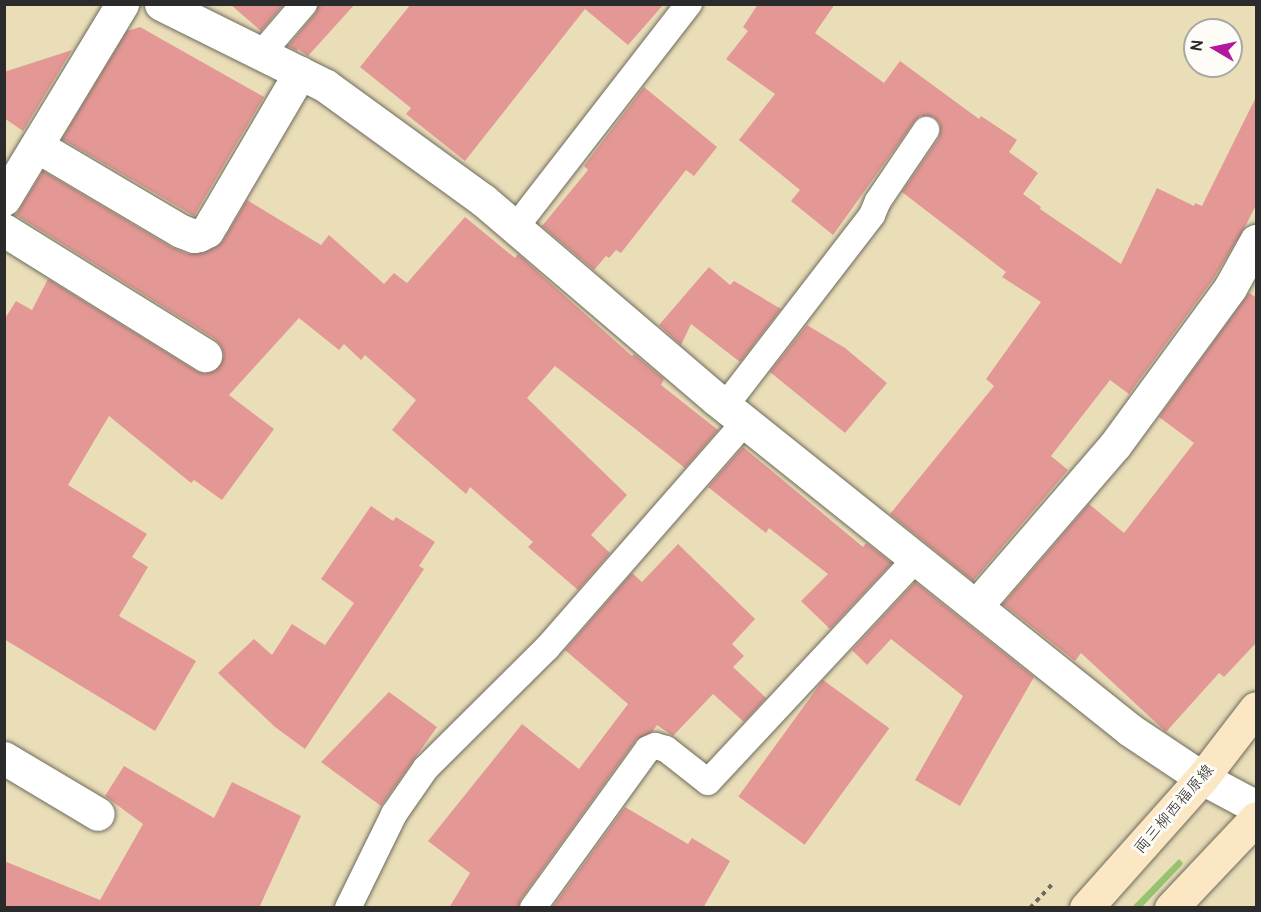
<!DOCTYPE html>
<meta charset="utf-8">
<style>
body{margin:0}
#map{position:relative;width:1261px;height:912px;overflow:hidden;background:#eadeb9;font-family:Pangolin,"Klee One",sans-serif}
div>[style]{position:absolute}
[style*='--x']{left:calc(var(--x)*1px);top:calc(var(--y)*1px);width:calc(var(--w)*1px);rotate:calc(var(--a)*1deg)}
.green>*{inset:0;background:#97c370}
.building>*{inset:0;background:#e49895;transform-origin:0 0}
.path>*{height:4px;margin-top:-2px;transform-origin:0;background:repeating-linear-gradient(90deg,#6e6a5d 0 4.5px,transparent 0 9px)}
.roads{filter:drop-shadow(0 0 2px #6e6a5d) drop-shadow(0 0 2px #6e6a5d)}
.lane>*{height:26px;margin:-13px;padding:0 13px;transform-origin:13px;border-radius:13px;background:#fff}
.street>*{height:33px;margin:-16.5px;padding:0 16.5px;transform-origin:16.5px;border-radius:16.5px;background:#fff}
.secondary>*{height:33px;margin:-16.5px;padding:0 16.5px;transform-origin:16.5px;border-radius:16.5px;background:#fbe7c3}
span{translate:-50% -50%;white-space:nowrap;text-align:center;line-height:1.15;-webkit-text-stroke:6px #fdfcf7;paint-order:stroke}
.street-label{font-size:16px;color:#2b2b2b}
.frame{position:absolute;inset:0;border:6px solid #2b2b2b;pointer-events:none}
.north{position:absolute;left:1183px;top:18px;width:60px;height:60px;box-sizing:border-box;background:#fdfcf7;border:2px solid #a9a8a5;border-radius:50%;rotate:279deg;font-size:16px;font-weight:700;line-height:24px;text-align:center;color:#2b2b2b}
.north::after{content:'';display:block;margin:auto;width:21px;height:27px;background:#b5179e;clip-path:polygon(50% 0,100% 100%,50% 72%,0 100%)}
</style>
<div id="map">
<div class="green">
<div style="clip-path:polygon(1179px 859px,1183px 863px,1181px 866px,1142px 907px,1132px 907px)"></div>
</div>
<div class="building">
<div style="clip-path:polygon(230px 4px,284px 4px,261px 31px)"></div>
<div style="clip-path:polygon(319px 4px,355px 4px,308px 56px,298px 49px,297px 51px,288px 46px,315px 14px)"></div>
<div style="clip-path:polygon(411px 4px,664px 4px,628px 45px,585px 9px,465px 161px,406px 114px,411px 108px,360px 67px)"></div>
<div style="clip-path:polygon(758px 4px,835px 4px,815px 33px,884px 83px,900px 61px,979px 119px,981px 116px,1017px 140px,1009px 152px,1038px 173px,1023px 194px,1041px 207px,1040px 209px,1121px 264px,1157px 188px,1194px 206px,1195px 203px,1202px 206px,1257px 95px,1257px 203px,1246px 225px,1214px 278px,1129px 394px,1110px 380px,1051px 456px,1068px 470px,973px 581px,890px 514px,994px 386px,986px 379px,1041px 302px,1002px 277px,1006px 272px,902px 192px,939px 138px,940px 124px,934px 117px,920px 116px,914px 122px,833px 235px,791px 201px,800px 190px,739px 140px,775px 94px,726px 59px,748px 31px,743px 27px)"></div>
<div style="clip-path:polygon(140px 27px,264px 97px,194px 216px,62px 139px,127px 31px)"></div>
<div style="clip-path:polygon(72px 50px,23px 131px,4px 118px,4px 72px)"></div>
<div style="clip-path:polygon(644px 87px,717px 147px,694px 176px,686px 170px,621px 253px,616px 250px,609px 258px,606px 256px,594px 270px,542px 226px,588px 170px,584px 166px)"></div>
<div style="clip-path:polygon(43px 171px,171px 247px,188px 254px,203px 253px,216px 247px,223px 241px,247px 200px,321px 245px,329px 235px,384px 284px,394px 273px,407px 283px,465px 217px,515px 258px,518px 254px,632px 356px,634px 354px,664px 379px,661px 385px,718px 430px,685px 468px,555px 366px,527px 398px,627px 495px,591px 535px,610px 553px,578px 590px,528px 547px,533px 542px,470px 487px,466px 494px,392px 430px,416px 400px,365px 355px,361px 360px,344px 344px,339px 350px,299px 318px,229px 395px,274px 429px,222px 500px,194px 480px,191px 483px,109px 416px,68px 485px,147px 534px,132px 557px,148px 567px,119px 616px,196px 661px,155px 731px,4px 639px,4px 320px,16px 301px,32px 310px,48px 279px,196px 371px,205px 374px,214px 371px,221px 364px,224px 355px,221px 346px,215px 339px,16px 215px)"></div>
<div style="clip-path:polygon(709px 267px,730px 285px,734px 281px,781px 309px,740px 362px,691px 324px,681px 345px,659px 325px)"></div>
<div style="clip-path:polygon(1249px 293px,1257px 298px,1257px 642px,1224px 677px,1219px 673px,1166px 732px,1081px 653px,1075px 661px,1003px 604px,1089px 504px,1124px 533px,1194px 443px,1159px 417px)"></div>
<div style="clip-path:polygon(807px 325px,845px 348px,887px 383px,845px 433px,770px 372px)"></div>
<div style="clip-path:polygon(743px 447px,863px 547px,866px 543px,892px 563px,830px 629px,801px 601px,828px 574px,769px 528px,766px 533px,708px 487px)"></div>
<div style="clip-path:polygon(371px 506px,393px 521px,396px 517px,435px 542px,419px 566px,424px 569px,305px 749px,275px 727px,218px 673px,254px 639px,272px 655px,292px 624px,325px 645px,354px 603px,321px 579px)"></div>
<div style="clip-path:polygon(678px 544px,755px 619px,732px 644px,744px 656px,733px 667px,766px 698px,744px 722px,713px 694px,673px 736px,657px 725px,652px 732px,636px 740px,521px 899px,518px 908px,449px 908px,470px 873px,428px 841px,522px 724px,579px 769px,628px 704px,565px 650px,632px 573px,642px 582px)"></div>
<div style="clip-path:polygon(915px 582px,1034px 677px,960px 806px,915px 780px,963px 696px,891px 639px,867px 665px,852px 650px)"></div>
<div style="left:823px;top:680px;width:82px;height:144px;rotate:36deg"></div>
<div style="clip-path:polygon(389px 692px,437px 727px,381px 806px,321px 762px)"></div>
<div style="clip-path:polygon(124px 766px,214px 818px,232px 782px,301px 816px,259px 908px,4px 908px,4px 861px,100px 900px,143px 824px,105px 796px)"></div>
<div style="clip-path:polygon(625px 807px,688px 844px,692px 838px,730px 861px,703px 908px,552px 908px)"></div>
</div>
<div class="path">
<div style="--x:1030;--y:908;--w:33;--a:-47"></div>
</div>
<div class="roads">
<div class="lane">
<div style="--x:261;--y:54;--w:66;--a:-49.3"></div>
<div style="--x:515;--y:228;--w:284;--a:-52.2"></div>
<div style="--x:725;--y:406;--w:241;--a:-52.4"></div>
<div style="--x:872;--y:215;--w:15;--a:-67"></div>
<div style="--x:878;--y:201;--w:86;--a:-55.9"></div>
<div style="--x:348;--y:908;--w:105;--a:-63.9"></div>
<div style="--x:394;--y:814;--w:56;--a:-55.2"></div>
<div style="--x:426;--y:768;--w:170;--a:-44.8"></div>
<div style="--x:547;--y:648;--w:300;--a:-48.8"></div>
<div style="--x:533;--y:908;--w:196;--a:-54.1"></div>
<div style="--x:648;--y:749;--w:8;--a:-23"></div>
<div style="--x:655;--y:746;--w:11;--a:15"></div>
<div style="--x:666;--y:749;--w:53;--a:38.2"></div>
<div style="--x:708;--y:782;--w:305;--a:-47"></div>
</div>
<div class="street">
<div style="--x:161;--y:4;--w:184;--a:26.4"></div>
<div style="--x:326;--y:86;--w:194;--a:36"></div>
<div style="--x:483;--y:200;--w:305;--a:40.5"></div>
<div style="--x:715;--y:398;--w:531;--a:38.66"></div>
<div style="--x:1130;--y:730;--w:87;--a:33.7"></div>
<div style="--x:1202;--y:778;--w:61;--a:28.2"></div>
<div style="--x:37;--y:146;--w:167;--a:30.6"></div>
<div style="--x:181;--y:231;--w:14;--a:21"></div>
<div style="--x:194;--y:236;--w:5;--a:-11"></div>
<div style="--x:199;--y:235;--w:9;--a:-27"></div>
<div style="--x:207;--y:231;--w:12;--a:-59"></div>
<div style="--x:213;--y:221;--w:172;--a:-59.6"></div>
<div style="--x:4;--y:199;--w:228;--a:-58.8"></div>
<div style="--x:4;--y:230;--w:237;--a:31.9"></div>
<div style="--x:976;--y:606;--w:213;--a:-49.2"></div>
<div style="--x:1115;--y:445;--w:195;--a:-53.8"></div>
<div style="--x:1230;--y:288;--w:54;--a:-61"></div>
<div style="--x:4;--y:758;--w:109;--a:30.8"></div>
</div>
<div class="secondary">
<div style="--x:1086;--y:908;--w:174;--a:-48.3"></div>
<div style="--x:1202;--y:778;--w:88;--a:-52.4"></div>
<div style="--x:1171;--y:908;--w:124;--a:-46.6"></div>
</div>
</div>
<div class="street-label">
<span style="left:1174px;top:809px;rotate:-49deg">両三柳西福原線</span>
</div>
<div class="frame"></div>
<div class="north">N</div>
</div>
